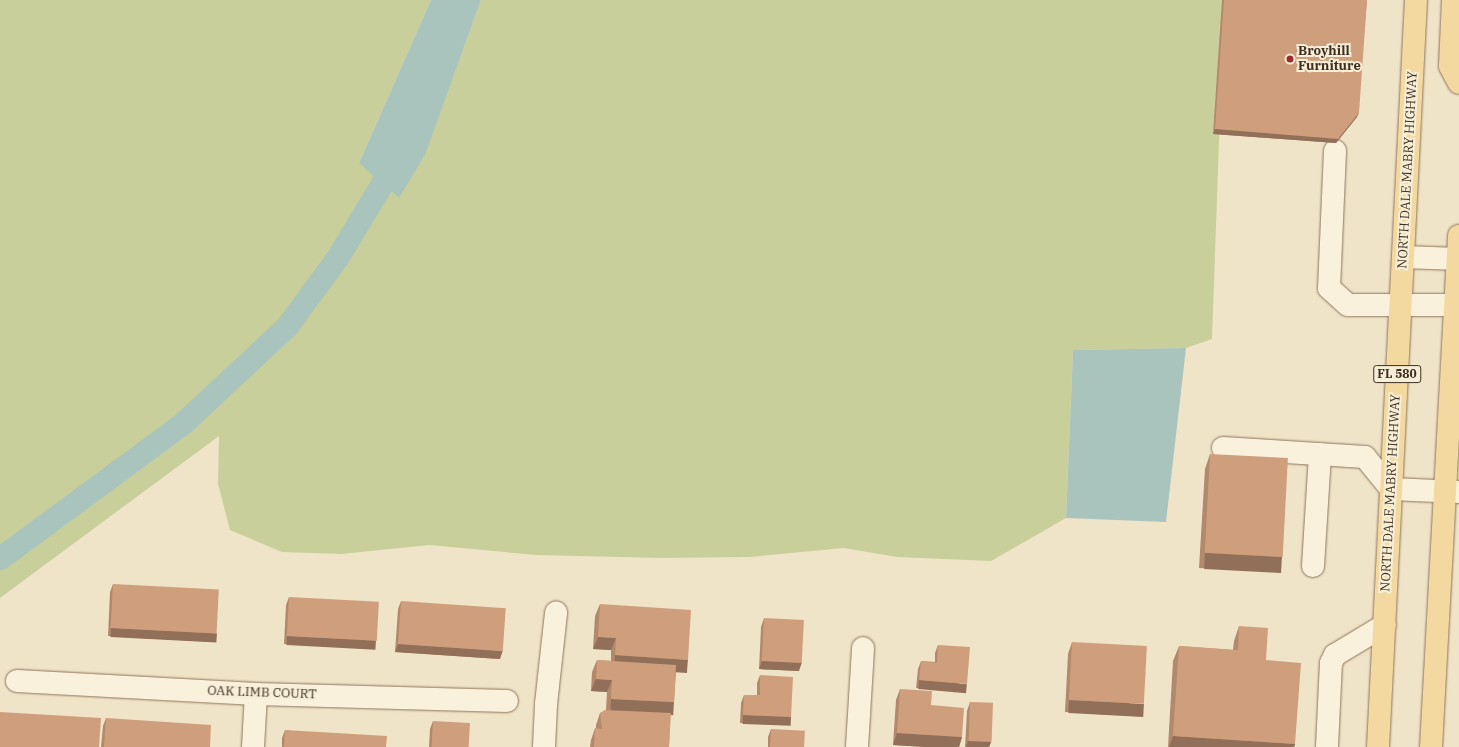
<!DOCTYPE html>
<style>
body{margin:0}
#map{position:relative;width:1459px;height:747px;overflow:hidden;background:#f0e4c8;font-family:"IBM Plex Serif",serif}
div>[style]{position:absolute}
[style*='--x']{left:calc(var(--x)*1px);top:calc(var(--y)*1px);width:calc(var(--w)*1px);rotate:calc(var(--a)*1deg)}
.green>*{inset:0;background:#c9cf9b}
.water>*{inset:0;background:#a9c4bc}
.canal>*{height:23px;margin:-11.5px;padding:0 11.5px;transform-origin:11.5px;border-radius:11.5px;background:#a9c4bc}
.roads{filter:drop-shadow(0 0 1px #8d765c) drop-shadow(0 0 1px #8d765c)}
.minor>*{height:22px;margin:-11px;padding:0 11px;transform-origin:11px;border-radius:11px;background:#faf1dc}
.major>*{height:22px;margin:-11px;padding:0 11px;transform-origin:11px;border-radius:11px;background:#f3d9a0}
.wall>*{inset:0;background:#b2896c}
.shaded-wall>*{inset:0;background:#916f58;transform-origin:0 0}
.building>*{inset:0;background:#cf9f7d;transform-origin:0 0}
.dots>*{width:11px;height:11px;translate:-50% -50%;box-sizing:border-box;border:2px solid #f7eed8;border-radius:50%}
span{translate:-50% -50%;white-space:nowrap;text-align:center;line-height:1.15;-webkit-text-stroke:4px #f7eed8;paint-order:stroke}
.shield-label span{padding:1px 3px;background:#f7eed8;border:1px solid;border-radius:3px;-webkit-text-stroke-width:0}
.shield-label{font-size:12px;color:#3d2e20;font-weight:700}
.poi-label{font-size:13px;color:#3d2e20;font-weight:700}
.left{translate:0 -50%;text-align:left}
.street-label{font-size:13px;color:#3d2e20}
</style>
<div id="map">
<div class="green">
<div style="clip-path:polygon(0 0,431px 0,359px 163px,423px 159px,481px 0,1224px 0,1212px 339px,1186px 348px,1073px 350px,1066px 518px,991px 561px,897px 557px,844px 548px,750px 557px,662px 558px,536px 555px,429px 545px,342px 554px,282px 552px,230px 530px,218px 484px,219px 436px,0 598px)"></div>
</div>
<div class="water">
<div style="clip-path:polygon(431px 0,481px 0,425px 155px,399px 198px,359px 163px)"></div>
<div style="clip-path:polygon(1186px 348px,1166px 522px,1066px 518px,1073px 350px)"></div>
</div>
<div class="canal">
<div style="--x:0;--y:558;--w:227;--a:-36.4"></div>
<div style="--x:183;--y:423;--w:142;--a:-43"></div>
<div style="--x:287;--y:326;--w:84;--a:-53.7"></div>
<div style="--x:337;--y:258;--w:85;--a:-58.9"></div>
<div style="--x:381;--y:185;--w:34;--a:-67"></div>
</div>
<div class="roads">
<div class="minor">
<div style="--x:1335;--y:151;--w:137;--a:92.5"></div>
<div style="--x:1329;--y:288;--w:25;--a:42"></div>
<div style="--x:1348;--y:305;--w:107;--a:0"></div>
<div style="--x:1403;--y:257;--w:56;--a:2"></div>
<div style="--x:1223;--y:448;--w:142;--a:3.6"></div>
<div style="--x:1365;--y:457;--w:41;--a:50.9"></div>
<div style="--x:1391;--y:489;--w:68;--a:2.5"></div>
<div style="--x:1313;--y:566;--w:112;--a:-86.4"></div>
<div style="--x:17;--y:681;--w:239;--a:3.1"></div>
<div style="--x:256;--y:694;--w:251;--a:1.6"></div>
<div style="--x:253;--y:747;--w:53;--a:-86.8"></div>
<div style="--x:544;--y:747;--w:43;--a:-87.3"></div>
<div style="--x:546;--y:704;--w:92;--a:-83.7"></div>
<div style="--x:857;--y:747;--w:99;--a:-86.5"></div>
<div style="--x:1327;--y:747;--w:84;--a:-87.3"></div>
<div style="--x:1331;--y:663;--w:9;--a:-63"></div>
<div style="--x:1335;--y:655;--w:58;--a:-31"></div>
</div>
<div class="major">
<div style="--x:1453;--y:0;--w:66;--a:92.6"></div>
<div style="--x:1450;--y:66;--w:19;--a:62"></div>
<div style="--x:1378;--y:747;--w:748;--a:-87.09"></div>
<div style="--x:1431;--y:747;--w:512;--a:-86.86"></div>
</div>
</div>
<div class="wall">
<div style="clip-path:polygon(1222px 0,1367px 0,1357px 117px,1336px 143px,1213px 134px)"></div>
<div style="clip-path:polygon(1210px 454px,1282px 557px,1277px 572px,1199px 568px,1205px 469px)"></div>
<div style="clip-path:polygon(113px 584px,217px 634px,214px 642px,108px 636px,110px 592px)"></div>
<div style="clip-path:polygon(289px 597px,376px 641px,373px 649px,284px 644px,286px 605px)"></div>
<div style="clip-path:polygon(401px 601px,500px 659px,395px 652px,398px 609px)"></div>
<div style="clip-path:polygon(600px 604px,688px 660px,683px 672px,676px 671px,674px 702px,670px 713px,669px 747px,590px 747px,591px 740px,595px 728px,596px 728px,596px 725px,600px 713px,606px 710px,607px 692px,591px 691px,592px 672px,597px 660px,611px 661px,611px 650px,593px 649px,595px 616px)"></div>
<div style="clip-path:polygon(764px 618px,799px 671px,759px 669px,761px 627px)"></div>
<div style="clip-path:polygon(1239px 626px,1266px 660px,1295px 744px,1294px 747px,1168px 747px,1173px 661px,1179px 646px,1233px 650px,1234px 641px)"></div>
<div style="clip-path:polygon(1072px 642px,1140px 716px,1065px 712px,1068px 654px)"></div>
<div style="clip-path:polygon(938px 645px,964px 692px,916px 688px,918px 669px,921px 661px,935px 662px,935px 653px)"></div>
<div style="clip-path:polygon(760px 675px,791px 717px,788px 725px,740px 723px,741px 703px,744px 695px,757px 695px,757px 683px)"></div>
<div style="clip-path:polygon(900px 689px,931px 705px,962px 737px,959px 747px,926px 747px,893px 745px,896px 700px)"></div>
<div style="clip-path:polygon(970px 702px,991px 742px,989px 747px,965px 747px,967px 711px)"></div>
<div style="clip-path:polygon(106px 718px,210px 747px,101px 747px,103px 726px)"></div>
<div style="clip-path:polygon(433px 721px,468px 747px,429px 747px,430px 729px)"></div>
<div style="clip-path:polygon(771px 729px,804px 747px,768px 747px,768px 737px)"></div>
<div style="clip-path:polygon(285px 730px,386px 747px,282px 747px,282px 738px)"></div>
</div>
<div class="shaded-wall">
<div style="clip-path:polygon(1359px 113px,1357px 117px,1336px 143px,1213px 134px,1215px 129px)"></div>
<div style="left:1205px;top:553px;width:77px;height:16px;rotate:3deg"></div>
<div style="left:111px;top:628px;width:106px;height:9px;rotate:3deg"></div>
<div style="left:287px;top:636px;width:89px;height:9px;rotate:3deg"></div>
<div style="clip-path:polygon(598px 637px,616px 638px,611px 650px,593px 649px)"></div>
<div style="clip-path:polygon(398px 644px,503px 650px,500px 659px,395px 652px)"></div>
<div style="left:615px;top:655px;width:73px;height:13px;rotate:4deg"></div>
<div style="clip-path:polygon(762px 661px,802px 662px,799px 671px,759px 669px)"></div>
<div style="clip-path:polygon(596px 679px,612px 680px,607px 692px,591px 691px)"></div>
<div style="left:919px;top:680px;width:48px;height:9px;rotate:5deg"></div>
<div style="left:611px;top:699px;width:63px;height:13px;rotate:3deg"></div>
<div style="left:1069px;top:700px;width:75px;height:13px;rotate:3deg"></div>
<div style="left:743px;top:715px;width:48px;height:9px;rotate:2deg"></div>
<div style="clip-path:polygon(897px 733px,962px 737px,959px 747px,926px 747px,893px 745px)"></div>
<div style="clip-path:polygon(1173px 736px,1295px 744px,1294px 747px,1169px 747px)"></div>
<div style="clip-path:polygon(968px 741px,991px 742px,989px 747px,966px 747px)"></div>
</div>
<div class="building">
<div style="clip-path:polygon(1224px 0,1367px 0,1359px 113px,1338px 139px,1215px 129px)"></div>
<div style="left:1210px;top:454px;width:78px;height:99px;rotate:3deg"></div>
<div style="left:113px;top:584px;width:106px;height:44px;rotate:3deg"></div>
<div style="left:289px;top:597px;width:90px;height:39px;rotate:3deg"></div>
<div style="left:401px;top:601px;width:105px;height:43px;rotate:4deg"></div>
<div style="clip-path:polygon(600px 604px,691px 610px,688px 660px,615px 655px,616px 638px,598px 637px)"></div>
<div style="left:764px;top:618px;width:40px;height:43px;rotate:3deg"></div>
<div style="clip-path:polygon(1239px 626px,1268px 628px,1266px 660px,1301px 663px,1295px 744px,1173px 736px,1179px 646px,1238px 650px)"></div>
<div style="left:1072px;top:642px;width:75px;height:58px;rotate:3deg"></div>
<div style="clip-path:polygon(938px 645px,970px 647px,967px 684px,919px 680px,921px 661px,937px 663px)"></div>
<div style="clip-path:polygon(597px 660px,676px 665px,674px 702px,611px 699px,612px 680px,596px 679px)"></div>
<div style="clip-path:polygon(760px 675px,793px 677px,791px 717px,743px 715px,744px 695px,760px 695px)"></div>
<div style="clip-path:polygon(900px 689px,932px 691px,931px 705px,964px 708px,962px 737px,897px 733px)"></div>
<div style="left:970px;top:702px;width:23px;height:39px;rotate:2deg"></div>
<div style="clip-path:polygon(605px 710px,671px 713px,669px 747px,594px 747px,595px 728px,602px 729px,600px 713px)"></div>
<div style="clip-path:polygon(0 712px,101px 718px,99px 747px,0 747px)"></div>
<div style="clip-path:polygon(106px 718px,211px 725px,210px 747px,104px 747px)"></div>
<div style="left:433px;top:721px;width:37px;height:26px;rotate:3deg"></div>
<div style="left:771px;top:729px;width:34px;height:18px;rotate:3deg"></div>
<div style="clip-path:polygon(285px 730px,387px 736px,386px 747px,284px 747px)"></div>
</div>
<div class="dots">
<div style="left:1290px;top:59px;background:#9e2a2b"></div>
</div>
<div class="shield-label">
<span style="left:1397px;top:374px">FL 580</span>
</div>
<div class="poi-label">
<span class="left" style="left:1298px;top:59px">Broyhill<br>Furniture</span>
</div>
<div class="street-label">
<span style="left:1408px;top:170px;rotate:-87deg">NORTH DALE MABRY HIGHWAY</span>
<span style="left:1391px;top:493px;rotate:-87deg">NORTH DALE MABRY HIGHWAY</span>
<span style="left:262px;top:693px;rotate:2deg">OAK LIMB COURT</span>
</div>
</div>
